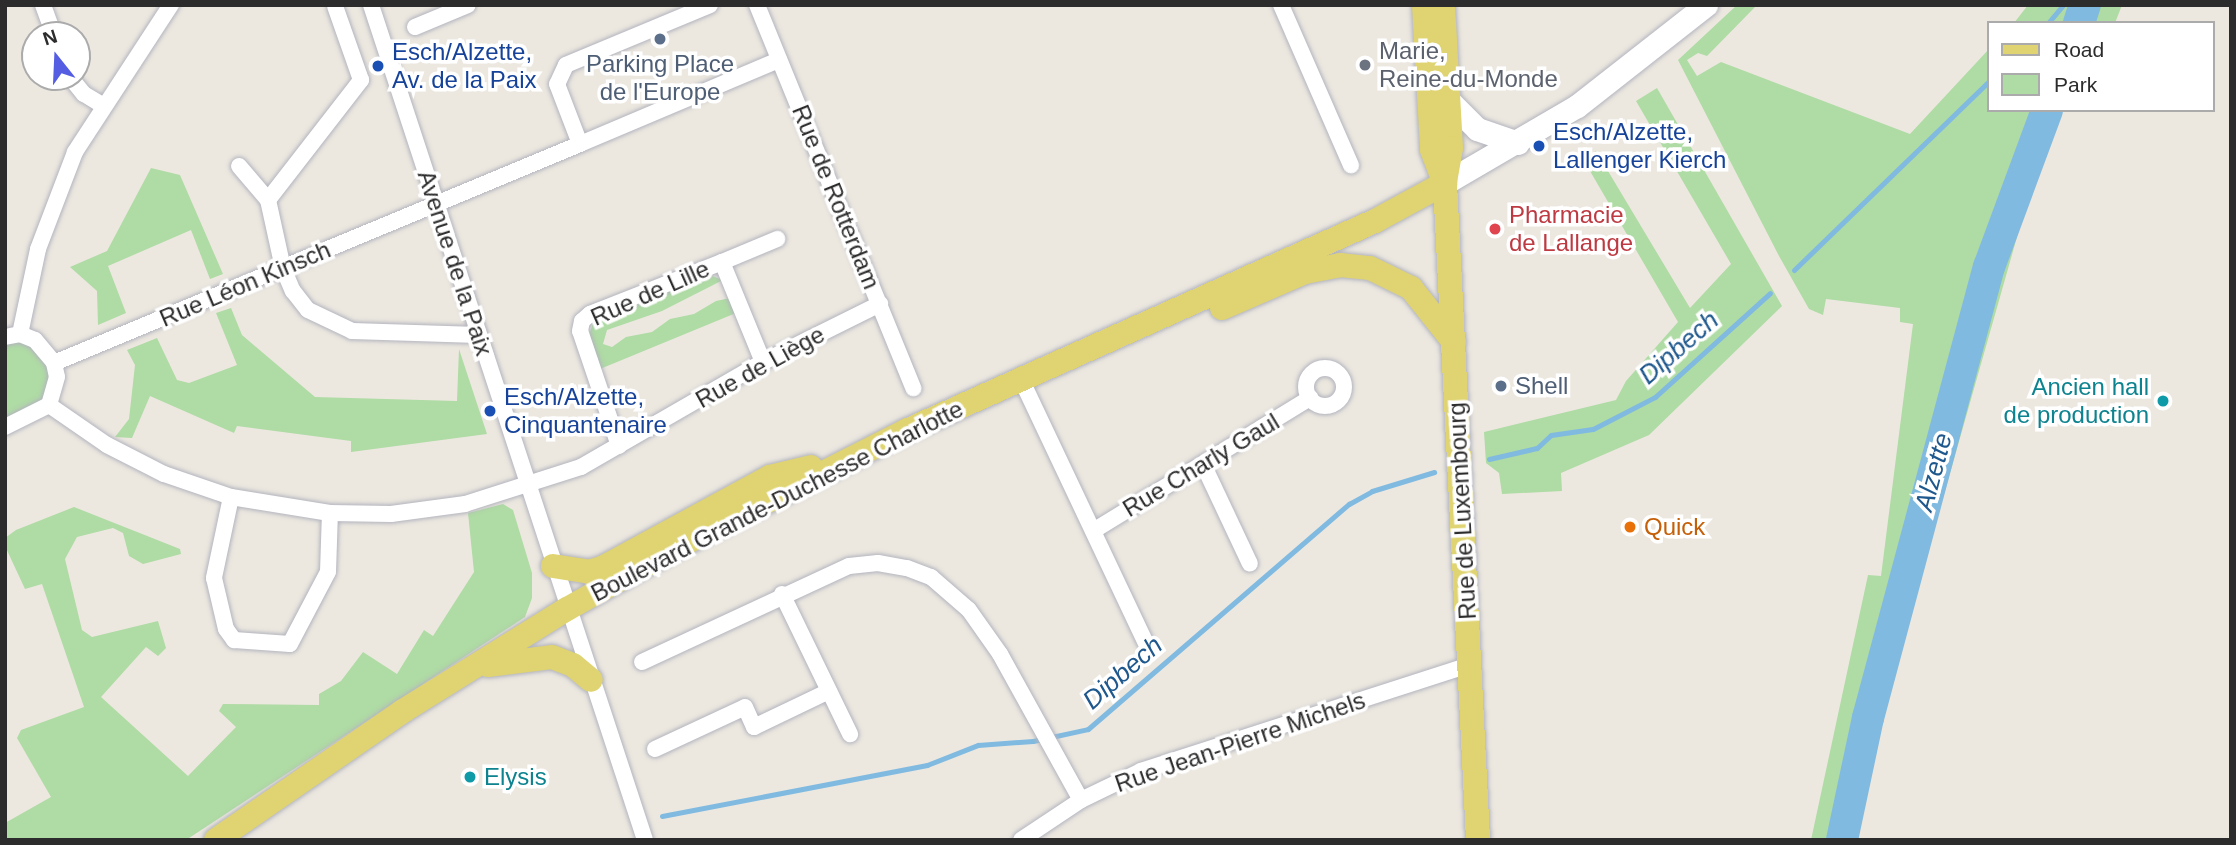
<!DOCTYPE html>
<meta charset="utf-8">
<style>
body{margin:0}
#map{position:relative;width:2236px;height:845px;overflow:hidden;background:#ece8e0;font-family:Arial,sans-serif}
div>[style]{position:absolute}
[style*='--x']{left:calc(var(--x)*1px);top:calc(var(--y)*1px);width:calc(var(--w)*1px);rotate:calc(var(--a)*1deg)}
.green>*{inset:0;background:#afdba4}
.stream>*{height:5px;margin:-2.5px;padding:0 2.5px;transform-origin:2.5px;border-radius:2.5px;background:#81bae0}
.river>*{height:32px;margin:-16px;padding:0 16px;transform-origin:16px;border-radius:16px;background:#81bae0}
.roads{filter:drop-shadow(0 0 2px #b3b4be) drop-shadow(0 0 2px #b3b4be)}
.street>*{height:16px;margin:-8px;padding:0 8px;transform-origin:8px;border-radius:8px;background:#fff}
.street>.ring{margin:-8px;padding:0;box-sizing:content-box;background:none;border:16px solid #fff;border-radius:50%}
.secondary>*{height:23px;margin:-11.5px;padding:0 11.5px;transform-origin:11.5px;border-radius:11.5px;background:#fff}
.primary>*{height:24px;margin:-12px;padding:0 12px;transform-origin:12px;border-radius:12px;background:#dfd471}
.dots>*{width:19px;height:19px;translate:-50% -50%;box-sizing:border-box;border:4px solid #fff;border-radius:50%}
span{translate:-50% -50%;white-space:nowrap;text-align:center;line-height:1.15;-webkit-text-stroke:7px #fff;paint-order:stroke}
.worship-label{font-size:24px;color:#5b616d}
.left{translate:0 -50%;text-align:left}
.transit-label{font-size:24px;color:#164399}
.service-label{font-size:24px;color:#4e5e75}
.street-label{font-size:24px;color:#2c2c2c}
.health-label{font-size:24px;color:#be3a42}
.culture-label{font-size:24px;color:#0d838f}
.right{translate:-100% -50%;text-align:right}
.food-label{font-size:24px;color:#c56008}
.water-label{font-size:26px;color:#1f588d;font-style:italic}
.frame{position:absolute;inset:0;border:7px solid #2c2c2c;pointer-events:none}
.legend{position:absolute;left:1987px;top:21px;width:228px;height:91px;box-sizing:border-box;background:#fff;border:2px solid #ababab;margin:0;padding:9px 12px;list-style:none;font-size:21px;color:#2c2c2c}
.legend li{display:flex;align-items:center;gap:14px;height:35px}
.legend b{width:35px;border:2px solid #ababab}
.north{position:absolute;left:21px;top:21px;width:70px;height:70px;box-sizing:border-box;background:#fff;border:2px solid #ababab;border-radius:50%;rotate:342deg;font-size:19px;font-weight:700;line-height:28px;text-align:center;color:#2c2c2c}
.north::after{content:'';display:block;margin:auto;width:24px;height:32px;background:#555de3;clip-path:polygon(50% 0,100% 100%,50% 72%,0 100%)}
</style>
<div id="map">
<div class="green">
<div style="clip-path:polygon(1737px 5px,1757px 5px,1707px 56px,1698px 53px,1687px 60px,1697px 76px,1721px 62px,1910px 134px,1989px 49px,1989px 110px,2053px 110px,1846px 840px,1811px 840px,1868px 575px,1881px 576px,1913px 324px,1900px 322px,1900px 308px,1826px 299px,1823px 315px,1809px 309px,1779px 256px,1678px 60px)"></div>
<div style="clip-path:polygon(2028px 5px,2122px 5px,2115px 23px,2014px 23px)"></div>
<div style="clip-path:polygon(1657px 88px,1782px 306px,1649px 435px,1561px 473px,1562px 491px,1502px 494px,1499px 473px,1486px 463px,1484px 432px,1616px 400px,1626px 381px,1678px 322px,1583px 159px,1596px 151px,1690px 308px,1731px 264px,1636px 101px)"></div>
<div style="clip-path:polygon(151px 168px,180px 175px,223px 274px,210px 279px,191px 230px,108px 266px,126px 313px,98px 325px,97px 291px,70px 267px,107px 251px)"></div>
<div style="clip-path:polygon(707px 274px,723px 280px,662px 311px,607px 330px,603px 344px,612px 347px,626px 337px,652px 332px,670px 319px,694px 314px,716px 301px,730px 298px,736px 313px,600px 369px,589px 335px,594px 320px)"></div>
<div style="clip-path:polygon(231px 308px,242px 335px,315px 397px,457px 401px,459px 349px,487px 434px,351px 452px,351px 441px,237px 426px,234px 433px,150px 396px,132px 438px,115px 437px,129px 419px,135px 365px,127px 350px,157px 338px,177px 380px,189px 383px,237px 365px,216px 313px)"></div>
<div style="clip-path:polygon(5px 337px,46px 351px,55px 391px,5px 427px)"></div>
<div style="clip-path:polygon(503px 504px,513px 510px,532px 573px,532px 598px,525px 617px,186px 840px,5px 840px,5px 823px,51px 797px,17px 738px,21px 730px,84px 707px,42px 584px,25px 589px,5px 546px,5px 538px,16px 530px,74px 507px,180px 549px,181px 554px,143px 564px,129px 556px,123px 533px,113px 528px,77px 537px,65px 559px,82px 630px,92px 637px,158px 621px,166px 648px,158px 656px,146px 647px,101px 697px,188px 776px,236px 727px,219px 711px,223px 704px,319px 705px,319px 694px,341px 681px,363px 652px,397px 674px,424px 630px,433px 636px,474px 572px,468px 513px)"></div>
</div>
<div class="stream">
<div style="--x:2048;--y:23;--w:23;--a:-50"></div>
<div style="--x:1794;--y:270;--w:272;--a:-44.1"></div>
<div style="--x:1489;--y:459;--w:49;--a:-12.9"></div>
<div style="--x:1537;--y:448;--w:19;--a:-43"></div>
<div style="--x:1551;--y:435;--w:42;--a:-8.1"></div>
<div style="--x:1593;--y:429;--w:70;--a:-27.3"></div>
<div style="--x:1655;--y:397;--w:155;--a:-42.1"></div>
<div style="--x:662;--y:816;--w:270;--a:-10.9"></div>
<div style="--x:927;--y:765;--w:55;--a:-21.4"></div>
<div style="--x:978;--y:745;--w:55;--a:-4.2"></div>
<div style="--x:1033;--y:741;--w:56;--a:-12.3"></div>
<div style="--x:1088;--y:729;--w:345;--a:-40.8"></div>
<div style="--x:1349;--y:504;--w:26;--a:-29"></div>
<div style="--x:1372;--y:491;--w:65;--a:-17"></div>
</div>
<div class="river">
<div style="--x:2079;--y:23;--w:19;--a:-72"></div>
<div style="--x:1842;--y:840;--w:125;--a:-78"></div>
<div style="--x:1868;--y:718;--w:467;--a:-75"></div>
<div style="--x:1989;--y:267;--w:167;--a:-69.7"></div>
</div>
<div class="roads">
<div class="street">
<div style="--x:43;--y:5;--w:32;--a:70"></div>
<div style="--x:371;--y:5;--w:879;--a:71.83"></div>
<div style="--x:710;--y:5;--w:156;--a:157.4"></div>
<div style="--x:566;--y:65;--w:21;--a:115"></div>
<div style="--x:557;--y:84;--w:64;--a:69"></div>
<div style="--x:580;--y:144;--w:216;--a:-22.9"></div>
<div style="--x:757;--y:5;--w:414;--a:67.8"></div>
<div style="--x:1281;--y:5;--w:175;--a:66.4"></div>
<div style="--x:415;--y:27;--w:57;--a:-22.5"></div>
<div style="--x:70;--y:77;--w:22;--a:51"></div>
<div style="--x:84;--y:94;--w:21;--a:31"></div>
<div style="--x:239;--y:166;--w:45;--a:49.5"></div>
<div style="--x:268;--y:200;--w:70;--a:77.6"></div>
<div style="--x:283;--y:268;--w:25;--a:67"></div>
<div style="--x:293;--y:291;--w:24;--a:52"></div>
<div style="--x:308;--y:310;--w:49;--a:25.5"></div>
<div style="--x:352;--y:331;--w:126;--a:1.8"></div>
<div style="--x:268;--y:200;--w:152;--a:-52.2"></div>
<div style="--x:361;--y:80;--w:78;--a:-109.4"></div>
<div style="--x:722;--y:262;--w:60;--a:-22.7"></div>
<div style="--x:20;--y:334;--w:87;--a:-78"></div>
<div style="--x:38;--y:249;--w:104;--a:-69.1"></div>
<div style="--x:75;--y:152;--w:176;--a:-56.9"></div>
<div style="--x:5;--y:337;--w:15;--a:-11"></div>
<div style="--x:20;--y:334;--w:16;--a:22"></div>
<div style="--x:35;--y:340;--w:30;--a:50"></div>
<div style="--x:54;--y:363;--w:14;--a:78"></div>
<div style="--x:57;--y:377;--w:29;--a:106"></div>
<div style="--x:49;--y:405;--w:49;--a:153.4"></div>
<div style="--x:54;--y:363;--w:570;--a:-22.6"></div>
<div class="ring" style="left:1306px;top:368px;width:22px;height:22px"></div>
<div style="--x:1021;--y:379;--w:292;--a:64.7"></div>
<div style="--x:49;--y:405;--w:70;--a:34.6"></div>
<div style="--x:107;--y:445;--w:64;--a:27"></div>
<div style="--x:164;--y:474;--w:71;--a:18.9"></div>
<div style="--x:231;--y:497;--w:100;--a:9.2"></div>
<div style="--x:330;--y:513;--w:61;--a:0.9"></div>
<div style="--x:391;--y:514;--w:75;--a:-7.7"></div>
<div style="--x:465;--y:504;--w:122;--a:-17.7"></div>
<div style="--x:581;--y:467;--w:210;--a:-30"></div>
<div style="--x:763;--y:362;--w:131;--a:-26.4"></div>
<div style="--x:619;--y:446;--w:121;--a:-108.7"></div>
<div style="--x:580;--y:331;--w:10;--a:-79"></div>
<div style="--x:582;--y:321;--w:11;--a:-41"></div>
<div style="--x:590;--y:314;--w:142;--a:-21.5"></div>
<div style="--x:722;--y:262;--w:108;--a:67.7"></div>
<div style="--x:1203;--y:464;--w:110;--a:64.8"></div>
<div style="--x:231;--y:497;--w:83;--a:101.9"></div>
<div style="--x:214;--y:578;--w:52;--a:76.8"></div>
<div style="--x:226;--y:629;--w:14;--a:54"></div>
<div style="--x:234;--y:640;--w:56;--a:4.1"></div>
<div style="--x:290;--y:644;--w:81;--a:-62.2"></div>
<div style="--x:328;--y:572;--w:59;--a:-88.1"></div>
<div style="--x:1093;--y:531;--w:255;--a:-31.5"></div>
<div style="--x:782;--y:594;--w:156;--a:64.1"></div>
<div style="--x:642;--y:662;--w:228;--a:-24.9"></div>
<div style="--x:849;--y:566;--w:29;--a:-6"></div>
<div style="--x:878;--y:563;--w:29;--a:10"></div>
<div style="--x:907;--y:568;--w:26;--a:21"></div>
<div style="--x:931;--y:577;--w:50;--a:41"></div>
<div style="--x:969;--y:610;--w:54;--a:54.8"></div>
<div style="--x:1000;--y:654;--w:167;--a:61"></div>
<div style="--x:655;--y:749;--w:99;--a:-25"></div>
<div style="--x:745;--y:707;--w:22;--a:66"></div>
<div style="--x:754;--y:727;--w:83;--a:-25.6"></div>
<div style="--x:1021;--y:840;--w:72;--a:-33.7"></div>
<div style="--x:1081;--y:800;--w:67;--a:-25.8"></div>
<div style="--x:1141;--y:771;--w:345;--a:-17.9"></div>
</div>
<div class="secondary">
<div style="--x:1448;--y:100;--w:41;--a:45"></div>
<div style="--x:1477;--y:129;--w:43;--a:18.9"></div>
<div style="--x:1445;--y:183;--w:153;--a:-30.3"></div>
<div style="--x:1577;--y:106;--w:164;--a:-38.1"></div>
</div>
<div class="primary">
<div style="--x:1424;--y:5;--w:145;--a:86.8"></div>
<div style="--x:1432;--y:150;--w:33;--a:69"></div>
<div style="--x:1443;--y:5;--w:143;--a:86.8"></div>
<div style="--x:1451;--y:148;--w:36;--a:100"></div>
<div style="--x:1445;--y:183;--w:658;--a:87.12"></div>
<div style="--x:1222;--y:308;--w:90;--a:-23.4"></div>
<div style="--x:1305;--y:272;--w:36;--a:-11"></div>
<div style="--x:1340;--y:265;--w:30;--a:6"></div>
<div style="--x:1370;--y:268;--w:46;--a:26"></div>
<div style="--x:1411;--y:288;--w:69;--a:51.5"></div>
<div style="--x:553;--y:566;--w:36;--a:9"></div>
<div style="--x:589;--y:572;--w:16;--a:-18"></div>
<div style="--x:604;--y:567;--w:189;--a:-28.5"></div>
<div style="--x:770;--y:477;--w:42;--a:-13.7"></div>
<div style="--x:488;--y:665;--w:64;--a:-7.1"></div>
<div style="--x:552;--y:657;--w:22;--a:21"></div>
<div style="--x:573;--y:665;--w:23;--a:40"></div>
<div style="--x:216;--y:840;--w:227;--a:-34.6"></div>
<div style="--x:403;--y:711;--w:193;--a:-31.9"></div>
<div style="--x:567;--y:609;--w:131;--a:-29.3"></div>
<div style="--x:681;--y:545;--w:254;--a:-26.9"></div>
<div style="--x:908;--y:430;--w:512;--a:-24.11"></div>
<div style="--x:1375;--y:221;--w:80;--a:-28.5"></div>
</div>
</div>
<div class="dots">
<div style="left:660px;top:39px;background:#5c6f8a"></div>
<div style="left:1365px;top:65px;background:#6b7280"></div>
<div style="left:378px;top:66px;background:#1a4fb4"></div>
<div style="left:1539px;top:146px;background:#1a4fb4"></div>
<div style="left:1495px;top:229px;background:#e0444e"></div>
<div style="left:1501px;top:386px;background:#5c6f8a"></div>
<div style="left:2163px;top:401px;background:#0f9aa8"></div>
<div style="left:490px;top:411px;background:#1a4fb4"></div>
<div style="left:1630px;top:527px;background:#e8710a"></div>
<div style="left:470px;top:777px;background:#0f9aa8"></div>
</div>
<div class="worship-label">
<span class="left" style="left:1379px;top:65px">Marie,<br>Reine-du-Monde</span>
</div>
<div class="transit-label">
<span class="left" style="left:392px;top:66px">Esch/Alzette,<br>Av. de la Paix</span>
<span class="left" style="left:1553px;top:146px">Esch/Alzette,<br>Lallenger Kierch</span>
<span class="left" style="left:504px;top:411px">Esch/Alzette,<br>Cinquantenaire</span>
</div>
<div class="service-label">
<span style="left:660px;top:78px">Parking Place<br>de l'Europe</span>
<span class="left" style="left:1515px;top:386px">Shell</span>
</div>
<div class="street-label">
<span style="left:836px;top:197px;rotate:68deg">Rue de Rotterdam</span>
<span style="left:455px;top:263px;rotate:72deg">Avenue de la Paix</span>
<span style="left:245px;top:284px;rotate:-23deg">Rue Léon Kinsch</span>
<span style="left:650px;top:293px;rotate:-24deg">Rue de Lille</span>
<span style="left:760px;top:367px;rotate:-29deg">Rue de Liège</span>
<span style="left:1201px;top:465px;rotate:-31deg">Rue Charly Gaul</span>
<span style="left:777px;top:501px;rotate:-27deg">Boulevard Grande-Duchesse Charlotte</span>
<span style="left:1462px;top:511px;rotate:-93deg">Rue de Luxembourg</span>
<span style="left:1240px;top:742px;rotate:-19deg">Rue Jean-Pierre Michels</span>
</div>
<div class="health-label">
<span class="left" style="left:1509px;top:229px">Pharmacie<br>de Lallange</span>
</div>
<div class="culture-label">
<span class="right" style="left:2149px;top:401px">Ancien hall<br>de production</span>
<span class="left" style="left:484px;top:777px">Elysis</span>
</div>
<div class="food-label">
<span class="left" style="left:1644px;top:527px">Quick</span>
</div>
<div class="water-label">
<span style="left:1679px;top:348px;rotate:-41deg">Dipbech</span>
<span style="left:1934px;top:472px;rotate:-75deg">Alzette</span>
<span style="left:1123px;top:673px;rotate:-41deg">Dipbech</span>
</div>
<div class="frame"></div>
<ul class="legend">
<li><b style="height:9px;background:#dfd471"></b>Road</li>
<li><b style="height:19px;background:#afdba4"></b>Park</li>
</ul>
<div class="north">N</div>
</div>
